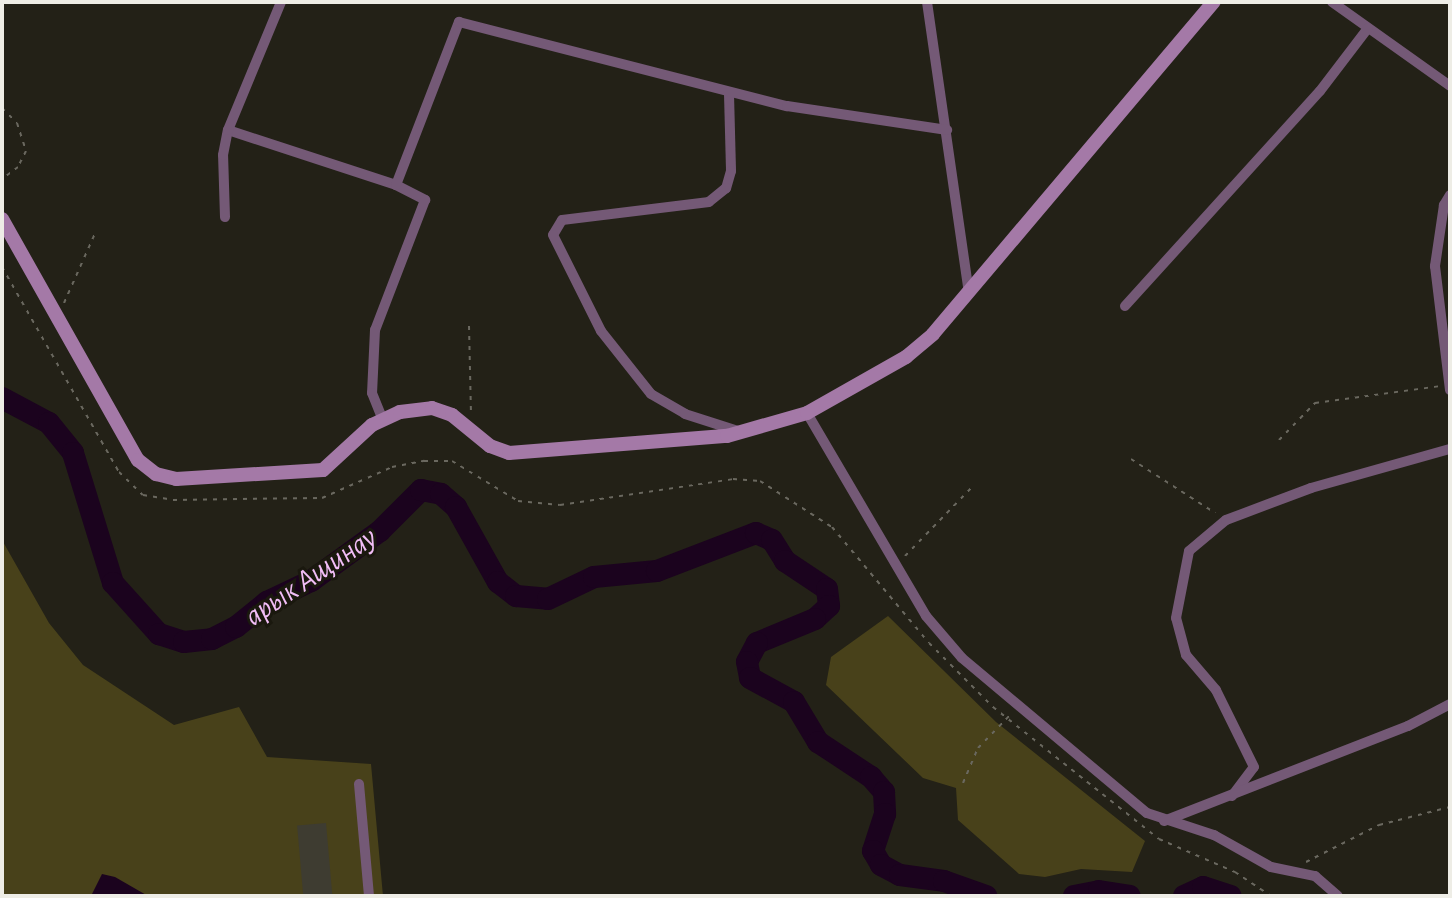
<!DOCTYPE html>
<meta charset="utf-8">
<style>
body{margin:0}
#map{position:relative;width:1452px;height:898px;overflow:hidden;background:#232117;font-family:"Alegreya Sans",sans-serif}
div>[style]{position:absolute}
[style*='--x']{left:calc(var(--x)*1px);top:calc(var(--y)*1px);width:calc(var(--w)*1px);rotate:calc(var(--a)*1deg)}
.green>*{inset:0;background:#48411a}
.water>*{inset:0;background:#1b031e}
.river>*{height:22px;margin:-11px;padding:0 11px;transform-origin:11px;border-radius:11px;background:#1b031e}
.building>*{inset:0;background:#3e3c31;transform-origin:0 0}
.path>*{height:2px;margin-top:-1px;transform-origin:0;background:repeating-linear-gradient(90deg,#6a685f 0 4px,transparent 0 10px)}
.street>*{height:10px;margin:-5px;padding:0 5px;transform-origin:5px;border-radius:5px;background:#745976}
.secondary>*{height:14px;margin:-7px;padding:0 7px;transform-origin:7px;border-radius:7px;background:#a479a7}
span{translate:-50% -50%;white-space:nowrap;text-align:center;line-height:1.15;-webkit-text-stroke:6px #1a180e;paint-order:stroke}
.water-label{font-size:30px;color:#f1bdf6;font-style:italic}
.frame{position:absolute;inset:0;border:4px solid #eeede6;pointer-events:none}
</style>
<div id="map">
<div class="green">
<div style="clip-path:polygon(2px 540px,49px 623px,83px 665px,174px 725px,239px 707px,267px 757px,371px 764px,383px 896px,2px 896px)"></div>
<div style="clip-path:polygon(888px 616px,996px 722px,1145px 841px,1132px 872px,1081px 869px,1045px 877px,1019px 874px,958px 820px,956px 788px,923px 778px,826px 685px,831px 657px)"></div>
</div>
<div class="water">
<div style="clip-path:polygon(102px 874px,115px 877px,148px 896px,91px 896px)"></div>
</div>
<div class="river">
<div style="--x:2;--y:398;--w:53;--a:28"></div>
<div style="--x:49;--y:423;--w:38;--a:51"></div>
<div style="--x:73;--y:453;--w:136;--a:72.9"></div>
<div style="--x:113;--y:583;--w:69;--a:48"></div>
<div style="--x:159;--y:634;--w:26;--a:18"></div>
<div style="--x:184;--y:642;--w:28;--a:-6"></div>
<div style="--x:212;--y:639;--w:27;--a:-27"></div>
<div style="--x:236;--y:627;--w:40;--a:-39"></div>
<div style="--x:267;--y:602;--w:49;--a:-25.5"></div>
<div style="--x:311;--y:581;--w:85;--a:-35.9"></div>
<div style="--x:380;--y:531;--w:58;--a:-45"></div>
<div style="--x:421;--y:490;--w:20;--a:11"></div>
<div style="--x:441;--y:494;--w:20;--a:41"></div>
<div style="--x:456;--y:507;--w:86;--a:60.8"></div>
<div style="--x:498;--y:582;--w:23;--a:38"></div>
<div style="--x:516;--y:596;--w:32;--a:5"></div>
<div style="--x:548;--y:599;--w:51;--a:-25.6"></div>
<div style="--x:594;--y:577;--w:63;--a:-5.4"></div>
<div style="--x:657;--y:571;--w:106;--a:-21"></div>
<div style="--x:756;--y:533;--w:17;--a:24"></div>
<div style="--x:772;--y:540;--w:25;--a:58"></div>
<div style="--x:785;--y:561;--w:50;--a:33.7"></div>
<div style="--x:827;--y:589;--w:17;--a:83"></div>
<div style="--x:829;--y:606;--w:19;--a:137"></div>
<div style="--x:815;--y:619;--w:63;--a:157.5"></div>
<div style="--x:757;--y:643;--w:21;--a:118"></div>
<div style="--x:747;--y:662;--w:16;--a:79"></div>
<div style="--x:750;--y:678;--w:50;--a:28.6"></div>
<div style="--x:794;--y:702;--w:47;--a:59"></div>
<div style="--x:818;--y:742;--w:64;--a:33.4"></div>
<div style="--x:871;--y:777;--w:20;--a:49"></div>
<div style="--x:884;--y:792;--w:22;--a:87"></div>
<div style="--x:885;--y:814;--w:39;--a:108"></div>
<div style="--x:873;--y:851;--w:16;--a:60"></div>
<div style="--x:881;--y:865;--w:21;--a:28"></div>
<div style="--x:900;--y:875;--w:44;--a:7.8"></div>
<div style="--x:944;--y:881;--w:45;--a:19.7"></div>
<div style="--x:1074;--y:896;--w:25;--a:-11"></div>
<div style="--x:1099;--y:891;--w:31;--a:9"></div>
<div style="--x:1184;--y:896;--w:21;--a:-25"></div>
<div style="--x:1203;--y:887;--w:29;--a:18"></div>
</div>
<div class="building">
<div style="left:326px;top:823px;width:73px;height:29px;rotate:85deg"></div>
</div>
<div class="path">
<div style="--x:2;--y:108;--w:21;--a:45"></div>
<div style="--x:17;--y:123;--w:29;--a:72"></div>
<div style="--x:26;--y:151;--w:18;--a:117"></div>
<div style="--x:18;--y:167;--w:20;--a:143"></div>
<div style="--x:2;--y:267;--w:236;--a:60.3"></div>
<div style="--x:119;--y:472;--w:33;--a:44"></div>
<div style="--x:143;--y:495;--w:30;--a:9"></div>
<div style="--x:173;--y:500;--w:149;--a:-0.8"></div>
<div style="--x:322;--y:498;--w:77;--a:-23.9"></div>
<div style="--x:392;--y:467;--w:33;--a:-11"></div>
<div style="--x:424;--y:461;--w:28;--a:0"></div>
<div style="--x:452;--y:461;--w:77;--a:31.2"></div>
<div style="--x:518;--y:501;--w:42;--a:5.4"></div>
<div style="--x:560;--y:505;--w:175;--a:-8.5"></div>
<div style="--x:733;--y:479;--w:27;--a:4"></div>
<div style="--x:760;--y:481;--w:85;--a:32.6"></div>
<div style="--x:832;--y:527;--w:151;--a:50.1"></div>
<div style="--x:929;--y:643;--w:91;--a:45"></div>
<div style="--x:993;--y:707;--w:212;--a:38.5"></div>
<div style="--x:1159;--y:839;--w:83;--a:23.5"></div>
<div style="--x:1235;--y:872;--w:43;--a:33.7"></div>
<div style="--x:64;--y:303;--w:79;--a:-66"></div>
<div style="--x:469;--y:326;--w:88;--a:88.7"></div>
<div style="--x:1279;--y:440;--w:52;--a:-45.8"></div>
<div style="--x:1315;--y:403;--w:126;--a:-7.7"></div>
<div style="--x:1131;--y:459;--w:100;--a:32.7"></div>
<div style="--x:905;--y:556;--w:98;--a:-45.8"></div>
<div style="--x:963;--y:783;--w:38;--a:-67"></div>
<div style="--x:978;--y:748;--w:49;--a:-45.8"></div>
<div style="--x:1306;--y:862;--w:82;--a:-26.9"></div>
<div style="--x:1379;--y:825;--w:73;--a:-14.2"></div>
</div>
<div class="street">
<div style="--x:927;--y:2;--w:293;--a:81.8"></div>
<div style="--x:1332;--y:2;--w:145;--a:35.4"></div>
<div style="--x:729;--y:94;--w:77;--a:88.5"></div>
<div style="--x:731;--y:171;--w:18;--a:106"></div>
<div style="--x:726;--y:188;--w:22;--a:141"></div>
<div style="--x:709;--y:202;--w:148;--a:173"></div>
<div style="--x:562;--y:220;--w:17;--a:121"></div>
<div style="--x:553;--y:235;--w:107;--a:63.4"></div>
<div style="--x:601;--y:331;--w:80;--a:51.6"></div>
<div style="--x:651;--y:394;--w:39;--a:30"></div>
<div style="--x:685;--y:414;--w:59;--a:17.8"></div>
<div style="--x:228;--y:130;--w:177;--a:18.1"></div>
<div style="--x:396;--y:185;--w:33;--a:27"></div>
<div style="--x:425;--y:200;--w:139;--a:111"></div>
<div style="--x:375;--y:330;--w:63;--a:92.7"></div>
<div style="--x:372;--y:393;--w:29;--a:68"></div>
<div style="--x:396;--y:185;--w:175;--a:-68.9"></div>
<div style="--x:459;--y:22;--w:339;--a:14.4"></div>
<div style="--x:787;--y:106;--w:162;--a:8.5"></div>
<div style="--x:1450;--y:195;--w:12;--a:121"></div>
<div style="--x:1444;--y:205;--w:62;--a:98.4"></div>
<div style="--x:1435;--y:266;--w:125;--a:83.1"></div>
<div style="--x:225;--y:217;--w:62;--a:-91.8"></div>
<div style="--x:223;--y:155;--w:25;--a:-79"></div>
<div style="--x:228;--y:130;--w:139;--a:-67.5"></div>
<div style="--x:1125;--y:306;--w:290;--a:-47.8"></div>
<div style="--x:1320;--y:91;--w:79;--a:-52.7"></div>
<div style="--x:807;--y:413;--w:235;--a:59.6"></div>
<div style="--x:926;--y:616;--w:55;--a:49.4"></div>
<div style="--x:962;--y:658;--w:241;--a:40"></div>
<div style="--x:1147;--y:813;--w:71;--a:18.2"></div>
<div style="--x:1214;--y:835;--w:65;--a:29.3"></div>
<div style="--x:1271;--y:867;--w:45;--a:11.6"></div>
<div style="--x:1315;--y:876;--w:30;--a:41"></div>
<div style="--x:359;--y:784;--w:112;--a:84.9"></div>
<div style="--x:1232;--y:796;--w:36;--a:-53"></div>
<div style="--x:1254;--y:767;--w:86;--a:-116.3"></div>
<div style="--x:1216;--y:690;--w:46;--a:-130.6"></div>
<div style="--x:1186;--y:655;--w:38;--a:-105"></div>
<div style="--x:1176;--y:618;--w:68;--a:-79"></div>
<div style="--x:1189;--y:551;--w:48;--a:-40"></div>
<div style="--x:1226;--y:520;--w:91;--a:-20.6"></div>
<div style="--x:1311;--y:488;--w:144;--a:-15.7"></div>
<div style="--x:1164;--y:821;--w:262;--a:-21.3"></div>
<div style="--x:1408;--y:726;--w:47;--a:-27.6"></div>
</div>
<div class="secondary">
<div style="--x:2;--y:219;--w:277;--a:60.6"></div>
<div style="--x:138;--y:460;--w:23;--a:38"></div>
<div style="--x:156;--y:474;--w:21;--a:14"></div>
<div style="--x:176;--y:479;--w:147;--a:-3.5"></div>
<div style="--x:323;--y:470;--w:67;--a:-42.6"></div>
<div style="--x:372;--y:425;--w:31;--a:-25"></div>
<div style="--x:400;--y:412;--w:32;--a:-7"></div>
<div style="--x:432;--y:408;--w:21;--a:19"></div>
<div style="--x:452;--y:415;--w:49;--a:39.2"></div>
<div style="--x:490;--y:446;--w:20;--a:20"></div>
<div style="--x:509;--y:453;--w:219;--a:-4.5"></div>
<div style="--x:727;--y:436;--w:83;--a:-16"></div>
<div style="--x:807;--y:413;--w:114;--a:-29.5"></div>
<div style="--x:906;--y:357;--w:35;--a:-40"></div>
<div style="--x:933;--y:334;--w:435;--a:-49.8"></div>
</div>
<div class="water-label">
<span style="left:311px;top:577px;rotate:-34deg">арык Ащинау</span>
</div>
<div class="frame"></div>
</div>
